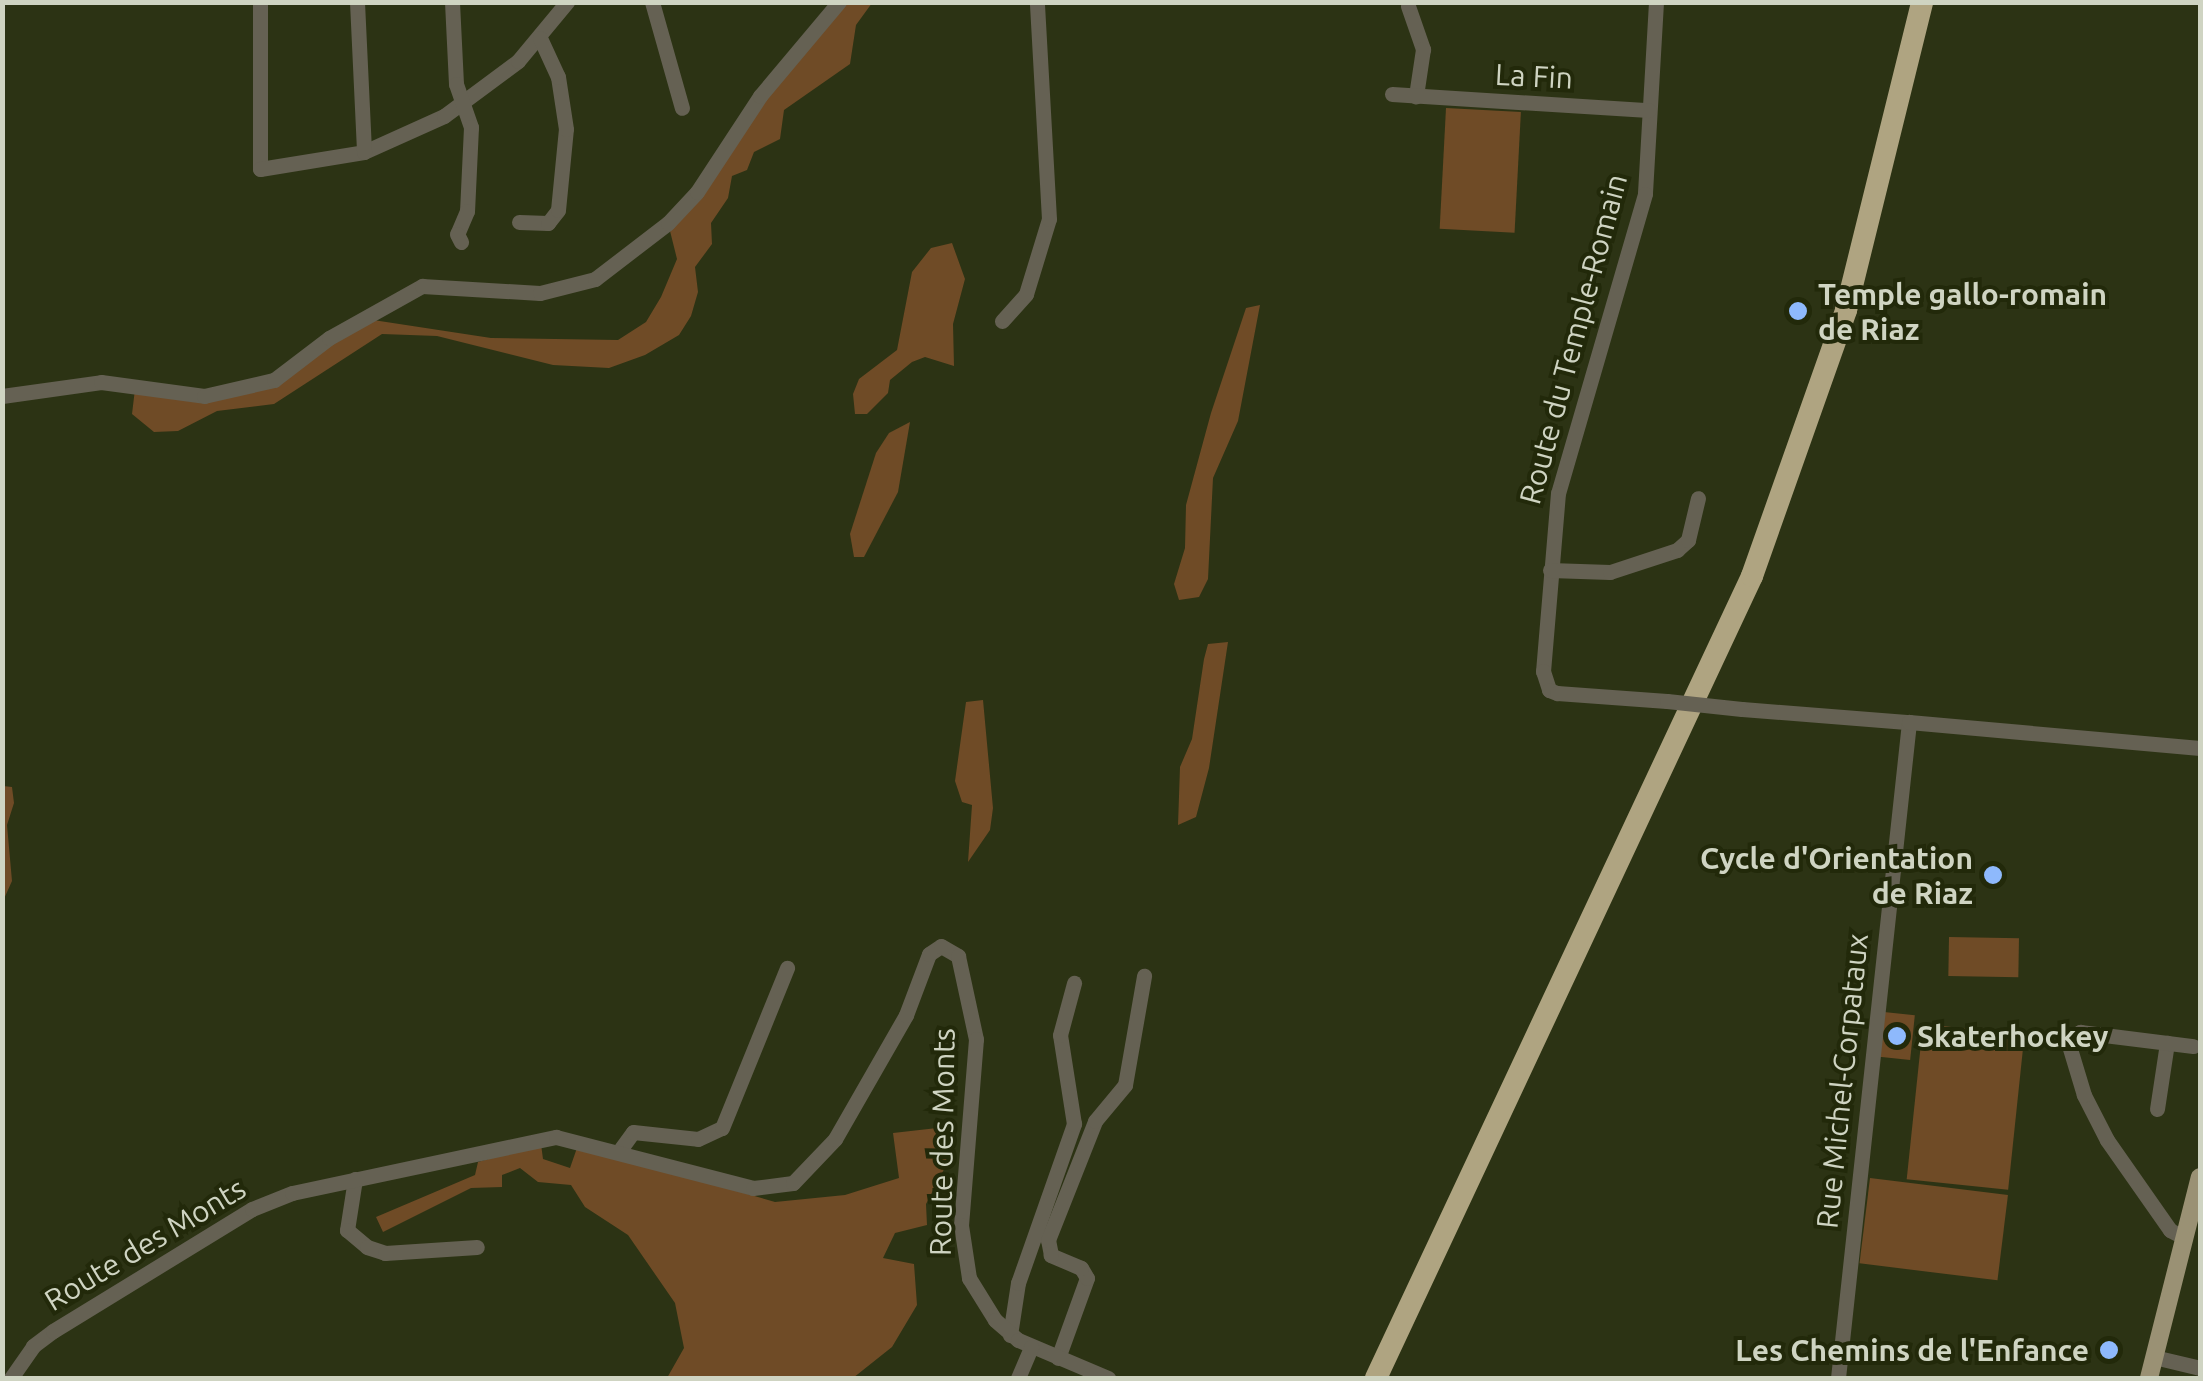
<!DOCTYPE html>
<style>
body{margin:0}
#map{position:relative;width:2203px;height:1381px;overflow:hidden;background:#2c3314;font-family:Ubuntu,sans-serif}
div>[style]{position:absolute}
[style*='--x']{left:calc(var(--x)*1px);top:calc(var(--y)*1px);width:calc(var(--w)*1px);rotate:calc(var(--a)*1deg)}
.green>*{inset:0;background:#6f4b26;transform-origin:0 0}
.minor>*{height:15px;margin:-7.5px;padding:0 7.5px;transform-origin:7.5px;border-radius:7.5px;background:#656153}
.major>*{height:18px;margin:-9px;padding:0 9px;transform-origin:9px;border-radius:9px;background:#9a9174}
.highway>*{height:22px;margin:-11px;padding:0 11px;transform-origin:11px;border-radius:11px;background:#afa481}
.minor-bridge>*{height:15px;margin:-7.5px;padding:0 7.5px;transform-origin:7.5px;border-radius:7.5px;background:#656153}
.dots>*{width:28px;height:28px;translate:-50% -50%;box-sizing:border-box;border:5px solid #22290a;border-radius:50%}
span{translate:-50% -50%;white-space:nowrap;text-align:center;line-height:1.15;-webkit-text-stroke:8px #22290a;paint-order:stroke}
.street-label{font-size:30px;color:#cfd4c2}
.poi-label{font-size:30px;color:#cfd4c2;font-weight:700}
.left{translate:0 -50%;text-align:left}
.right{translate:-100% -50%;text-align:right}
.frame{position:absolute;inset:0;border:5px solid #cfd4c2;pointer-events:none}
</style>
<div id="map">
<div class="green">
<div style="clip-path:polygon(839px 3px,872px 3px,856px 25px,850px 64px,784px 110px,780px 139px,754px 152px,747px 170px,732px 176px,728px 198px,711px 223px,712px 244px,695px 267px,698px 292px,691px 316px,679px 335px,645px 355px,609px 368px,553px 365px,437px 336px,382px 334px,274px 404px,217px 411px,178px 431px,154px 432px,132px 414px,135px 389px,204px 396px,274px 380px,360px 318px,491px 338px,618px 340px,646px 322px,661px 297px,677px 259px,668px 223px)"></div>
<div style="left:1446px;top:108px;width:75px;height:121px;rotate:3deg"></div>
<div style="clip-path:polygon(952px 243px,965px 279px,953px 324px,954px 366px,925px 357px,912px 362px,890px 380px,888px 393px,867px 414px,855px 414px,853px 394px,859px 379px,897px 350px,912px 272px,931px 248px)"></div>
<div style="clip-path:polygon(1260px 305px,1238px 421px,1213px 478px,1208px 579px,1199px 597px,1179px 600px,1174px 584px,1185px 548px,1186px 505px,1211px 413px,1246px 308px)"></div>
<div style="clip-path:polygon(910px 422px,898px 492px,864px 557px,854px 557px,850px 534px,876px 453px,889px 433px)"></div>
<div style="clip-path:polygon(1228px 642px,1209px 768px,1196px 817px,1178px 825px,1180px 767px,1192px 739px,1204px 659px,1208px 644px)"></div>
<div style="clip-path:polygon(983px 700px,993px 808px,990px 830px,968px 862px,972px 805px,962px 802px,955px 781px,966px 702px)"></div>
<div style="clip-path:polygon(3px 786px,12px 787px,14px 803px,7px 825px,12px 881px,3px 901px)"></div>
<div style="left:1949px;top:937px;width:70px;height:39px;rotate:1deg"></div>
<div style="left:1884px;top:1012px;width:31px;height:45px;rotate:6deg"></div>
<div style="left:1923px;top:1024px;width:102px;height:156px;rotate:6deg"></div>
<div style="clip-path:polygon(946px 1127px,954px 1150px,926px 1204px,927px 1225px,895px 1233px,883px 1258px,914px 1264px,917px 1305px,892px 1347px,853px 1378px,667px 1378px,684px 1348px,675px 1303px,628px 1235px,585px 1207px,571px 1185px,538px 1182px,520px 1168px,502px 1175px,502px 1187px,471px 1188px,383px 1232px,376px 1217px,475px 1175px,478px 1162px,541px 1144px,543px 1159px,570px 1168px,578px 1145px,775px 1202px,845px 1195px,899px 1178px,893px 1133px)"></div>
<div style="left:1870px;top:1178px;width:139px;height:86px;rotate:7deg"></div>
</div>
<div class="minor">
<div style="--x:260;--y:2;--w:167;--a:90"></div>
<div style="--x:260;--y:169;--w:105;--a:-9.3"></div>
<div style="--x:364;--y:152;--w:88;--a:-24.2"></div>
<div style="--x:444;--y:116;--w:92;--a:-36.6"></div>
<div style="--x:518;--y:61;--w:77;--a:-50.3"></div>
<div style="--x:357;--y:2;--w:150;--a:87.3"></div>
<div style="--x:452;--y:2;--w:82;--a:87.2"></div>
<div style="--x:456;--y:84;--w:46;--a:70.8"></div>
<div style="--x:471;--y:127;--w:84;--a:92.7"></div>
<div style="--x:467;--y:211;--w:25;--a:113"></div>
<div style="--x:457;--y:234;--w:9;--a:63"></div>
<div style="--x:652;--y:2;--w:110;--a:74.2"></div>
<div style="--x:1656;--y:2;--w:192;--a:93.3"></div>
<div style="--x:1645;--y:194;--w:311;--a:106.2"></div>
<div style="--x:1558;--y:493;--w:179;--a:94.8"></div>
<div style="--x:1543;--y:671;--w:20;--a:72"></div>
<div style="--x:1549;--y:690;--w:9;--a:21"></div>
<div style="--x:1557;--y:693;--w:110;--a:4.2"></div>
<div style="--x:1408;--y:6;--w:46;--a:70.8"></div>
<div style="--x:1423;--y:49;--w:48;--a:98.5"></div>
<div style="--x:1392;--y:94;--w:257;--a:3.6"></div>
<div style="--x:519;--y:222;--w:29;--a:2"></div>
<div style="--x:548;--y:223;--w:16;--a:-52"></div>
<div style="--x:558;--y:210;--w:81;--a:-84.4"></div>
<div style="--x:566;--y:129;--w:53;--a:-98.7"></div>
<div style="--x:558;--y:77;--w:43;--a:-114.8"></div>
<div style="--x:1002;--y:321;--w:36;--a:-48"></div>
<div style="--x:1026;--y:294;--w:78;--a:-73"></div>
<div style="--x:1049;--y:219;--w:217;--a:-93.2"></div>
<div style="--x:2;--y:396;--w:100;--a:-8"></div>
<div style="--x:101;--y:382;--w:104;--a:7.7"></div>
<div style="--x:204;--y:396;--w:72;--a:-12.9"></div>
<div style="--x:274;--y:380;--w:69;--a:-37.4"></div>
<div style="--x:329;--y:338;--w:107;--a:-29.2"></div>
<div style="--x:422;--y:286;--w:118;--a:3.4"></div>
<div style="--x:540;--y:293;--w:57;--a:-14.3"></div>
<div style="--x:595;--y:279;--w:92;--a:-37.5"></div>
<div style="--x:668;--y:223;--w:42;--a:-46.9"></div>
<div style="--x:697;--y:192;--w:115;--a:-56.7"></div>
<div style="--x:760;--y:96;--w:123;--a:-50"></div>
<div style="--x:1550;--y:570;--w:60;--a:1.9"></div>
<div style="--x:1610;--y:572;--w:71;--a:-18.2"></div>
<div style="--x:1677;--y:550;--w:15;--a:-42"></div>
<div style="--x:1688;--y:540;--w:43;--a:-76.6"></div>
<div style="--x:1742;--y:709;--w:168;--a:4.5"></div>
<div style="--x:2157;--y:1109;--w:67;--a:-81.4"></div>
<div style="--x:620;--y:1150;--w:22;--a:-54"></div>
<div style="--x:633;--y:1132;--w:65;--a:6.1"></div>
<div style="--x:698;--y:1139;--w:26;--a:-25"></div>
<div style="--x:722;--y:1128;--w:173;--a:-67.9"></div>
<div style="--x:355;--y:1179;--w:52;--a:98.9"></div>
<div style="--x:347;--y:1230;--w:26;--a:40"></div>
<div style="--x:367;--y:1247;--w:19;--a:18"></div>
<div style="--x:385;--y:1253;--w:92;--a:-3.7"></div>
<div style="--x:2185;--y:1238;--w:17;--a:-152"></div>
<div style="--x:2170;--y:1230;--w:110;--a:-125"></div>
<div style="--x:2107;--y:1140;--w:51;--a:-117.1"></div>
<div style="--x:2084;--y:1095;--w:55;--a:-106.8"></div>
<div style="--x:2068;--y:1042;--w:16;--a:-40"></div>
<div style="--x:2080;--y:1032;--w:114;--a:7.1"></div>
<div style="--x:1010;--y:1335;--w:53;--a:-81.3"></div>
<div style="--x:1018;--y:1283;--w:169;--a:-70.6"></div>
<div style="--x:1074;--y:1124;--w:90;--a:-98.9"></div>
<div style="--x:1060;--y:1035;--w:54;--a:-74.9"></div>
<div style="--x:2154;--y:1357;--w:47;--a:13.4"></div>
<div style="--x:1058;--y:1358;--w:85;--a:-70.1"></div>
<div style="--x:1087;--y:1278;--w:12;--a:-121"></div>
<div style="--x:1081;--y:1268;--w:33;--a:-157"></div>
<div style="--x:1051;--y:1255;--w:15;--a:-101"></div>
<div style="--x:1048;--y:1240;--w:128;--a:-68.4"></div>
<div style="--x:1095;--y:1121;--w:47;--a:-50.2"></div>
<div style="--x:1125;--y:1085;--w:111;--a:-80.1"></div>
<div style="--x:11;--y:1378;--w:39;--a:-55"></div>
<div style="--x:33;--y:1346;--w:25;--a:-37"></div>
<div style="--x:53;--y:1331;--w:233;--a:-31.5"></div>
<div style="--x:252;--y:1209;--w:43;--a:-21.8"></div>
<div style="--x:292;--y:1193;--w:270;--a:-12"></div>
<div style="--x:556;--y:1137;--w:203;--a:14.5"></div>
<div style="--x:753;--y:1188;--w:40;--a:-7.1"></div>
<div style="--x:793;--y:1183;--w:61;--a:-46.3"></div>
<div style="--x:835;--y:1139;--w:143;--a:-60.2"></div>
<div style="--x:906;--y:1015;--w:65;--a:-69.3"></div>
<div style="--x:929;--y:954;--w:14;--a:-34"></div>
<div style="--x:941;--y:946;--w:20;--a:30"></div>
<div style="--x:958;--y:956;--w:85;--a:77.8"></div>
<div style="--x:976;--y:1039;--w:187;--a:94.6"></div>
<div style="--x:961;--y:1225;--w:54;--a:81.4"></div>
<div style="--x:969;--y:1278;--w:49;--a:58.2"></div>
<div style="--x:995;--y:1320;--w:30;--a:41"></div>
<div style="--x:1018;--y:1340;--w:98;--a:22.9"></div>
<div style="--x:1018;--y:1378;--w:34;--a:-67"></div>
<div style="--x:1838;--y:1378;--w:660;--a:-83.82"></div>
<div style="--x:1909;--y:722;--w:292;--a:5.1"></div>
</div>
<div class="major">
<div style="--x:2149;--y:1378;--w:207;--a:-75.8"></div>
</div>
<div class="highway">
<div style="--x:1376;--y:1378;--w:886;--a:-64.88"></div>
<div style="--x:1752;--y:576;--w:282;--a:-70.5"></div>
<div style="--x:1846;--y:310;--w:317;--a:-76.1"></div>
</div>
<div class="minor-bridge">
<div style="--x:1667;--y:701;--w:75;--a:6.1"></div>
</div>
<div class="dots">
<div style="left:1798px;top:311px;background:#8eb9fc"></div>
<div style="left:1993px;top:875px;background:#8eb9fc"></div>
<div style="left:1897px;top:1036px;background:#8eb9fc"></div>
<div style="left:2109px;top:1350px;background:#8eb9fc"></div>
</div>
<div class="street-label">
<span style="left:1534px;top:76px;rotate:3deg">La Fin</span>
<span style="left:1573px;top:339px;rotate:-75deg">Route du Temple-Romain</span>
<span style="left:1842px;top:1081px;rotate:-84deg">Rue Michel-Corpataux</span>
<span style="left:942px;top:1142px;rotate:-89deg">Route des Monts</span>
<span style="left:145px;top:1244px;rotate:-31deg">Route des Monts</span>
</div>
<div class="poi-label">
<span class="left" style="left:1818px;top:311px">Temple gallo-romain<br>de Riaz</span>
<span class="right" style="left:1973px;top:875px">Cycle d'Orientation<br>de Riaz</span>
<span class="left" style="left:1917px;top:1036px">Skaterhockey</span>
<span class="right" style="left:2089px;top:1350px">Les Chemins de l'Enfance</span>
</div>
<div class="frame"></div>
</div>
